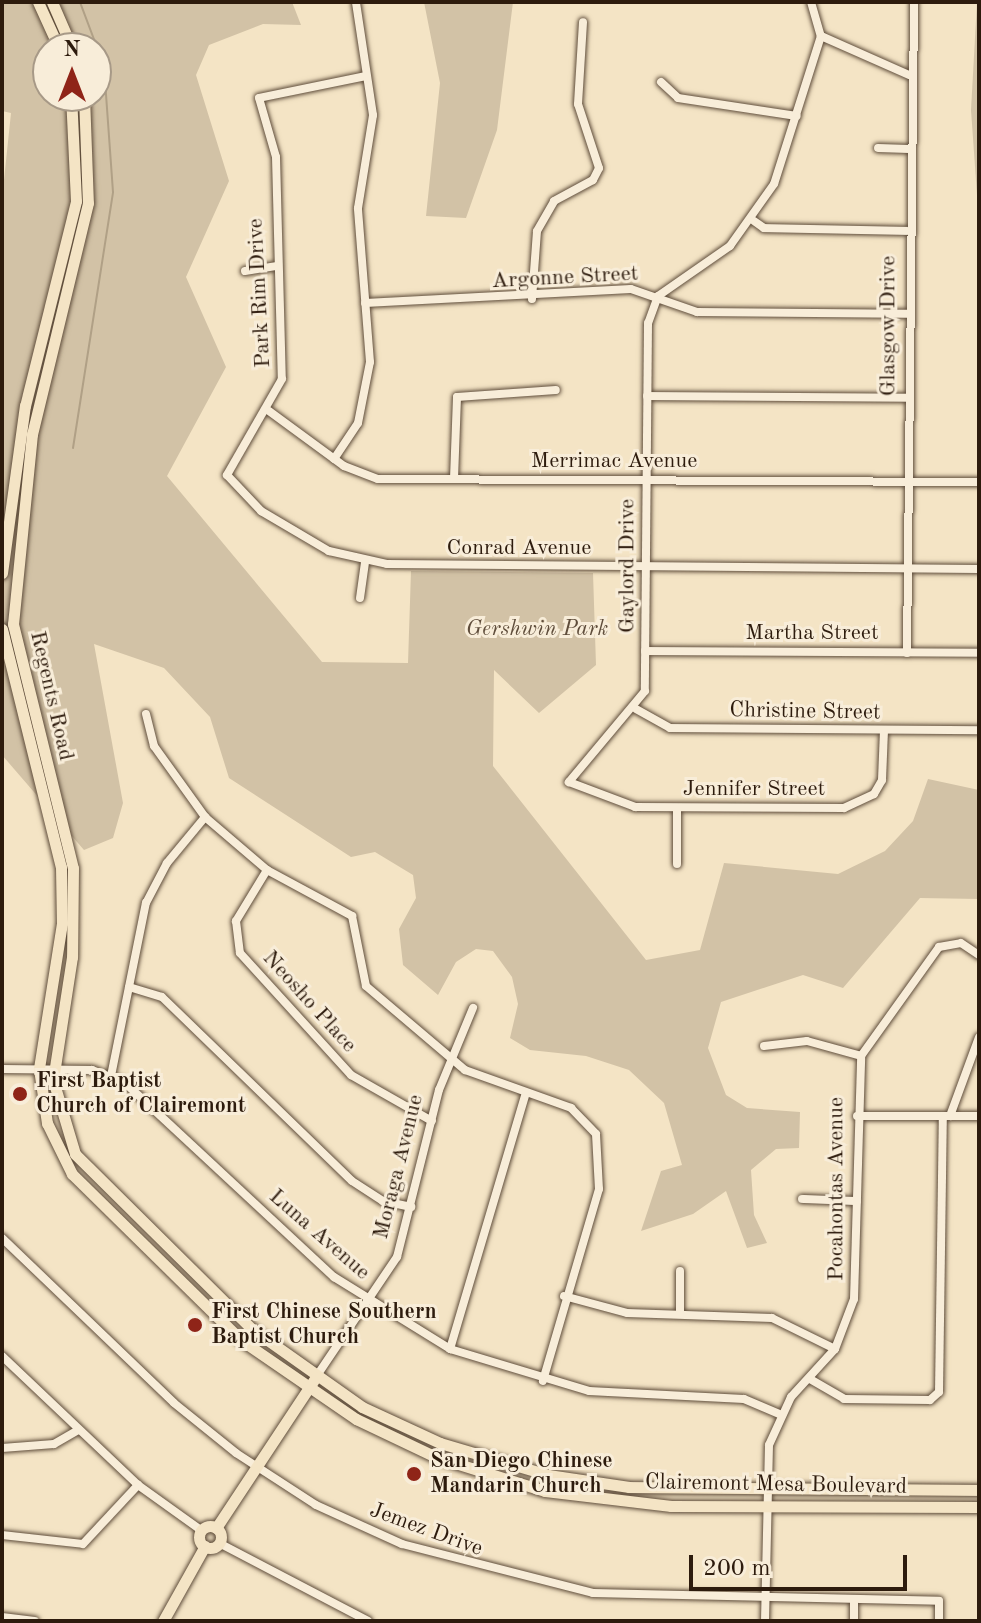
<!DOCTYPE html>
<style>
body{margin:0}
#map{position:relative;width:981px;height:1623px;overflow:hidden;background:#f4e4c5;font-family:"Old Standard TT",serif}
div>[style]{position:absolute}
[style*='--x']{left:calc(var(--x)*1px);top:calc(var(--y)*1px);width:calc(var(--w)*1px);rotate:calc(var(--a)*1deg)}
.green>*{inset:0;background:#d2c2a6}
.stream>*{height:2px;margin:-1px;padding:0 1px;transform-origin:1px;border-radius:1px;background:#b0a086}
.roads{filter:drop-shadow(0 0 2px #5f4d3b) drop-shadow(0 0 2px #5f4d3b)}
.minor>*{height:8px;margin:-4px;padding:0 4px;transform-origin:4px;border-radius:4px;background:#f8edd9}
.major>*{height:11px;margin:-5.5px;padding:0 5.5px;transform-origin:5.5px;border-radius:5.5px;background:#f4e4c5}
.major>.ring{margin:-5.5px;padding:0;box-sizing:content-box;background:none;border:11px solid #f4e4c5;border-radius:50%}
.dots>*{width:22px;height:22px;translate:-50% -50%;box-sizing:border-box;border:4px solid #f8edd9;border-radius:50%}
span{translate:-50% -50%;white-space:nowrap;text-align:center;line-height:1.15;-webkit-text-stroke:6px #f8edd9;paint-order:stroke}
.street-label{font-size:22px;color:#2d1b0d}
.park-label{font-size:22px;color:#5f4d3b;font-style:italic}
.poi-label{font-size:22px;color:#2d1b0d;font-weight:700}
.left{translate:0 -50%;text-align:left}
.frame{position:absolute;inset:0;border:4px solid #2d1b0d;pointer-events:none}
.north{position:absolute;left:32px;top:32px;width:80px;height:80px;box-sizing:border-box;background:#f8edd9;border:2px solid #a79987;border-radius:50%;rotate:0deg;font-size:22px;font-weight:700;line-height:32px;text-align:center;color:#2d1b0d}
.north::after{content:'';display:block;margin:auto;width:28px;height:36px;background:#8f2418;clip-path:polygon(50% 0,100% 100%,50% 72%,0 100%)}
.scale{position:absolute;left:689px;top:1555px;width:218px;height:36px;box-sizing:border-box;border:4px solid #2d1b0d;border-top:0;padding-left:10px;font-size:24px;line-height:28px;white-space:nowrap;color:#2d1b0d;-webkit-text-stroke:6px #f8edd9;paint-order:stroke}
</style>
<div id="map">
<div class="green">
<div style="clip-path:polygon(evenodd,2px 2px,292px 2px,301px 25px,263px 24px,209px 45px,196px 75px,229px 181px,186px 277px,226px 367px,167px 476px,322px 662px,408px 663px,411px 571px,593px 573px,596px 665px,539px 713px,494px 670px,493px 766px,646px 960px,700px 950px,724px 863px,838px 874px,885px 851px,913px 821px,928px 779px,979px 790px,979px 899px,920px 898px,843px 988px,803px 975px,721px 1002px,708px 1048px,726px 1095px,747px 1108px,800px 1112px,799px 1148px,776px 1149px,751px 1170px,754px 1215px,767px 1243px,747px 1248px,726px 1191px,693px 1214px,641px 1231px,661px 1171px,682px 1165px,664px 1103px,629px 1070px,586px 1056px,530px 1050px,510px 1038px,518px 1004px,512px 977px,493px 951px,476px 949px,456px 962px,438px 995px,403px 965px,399px 929px,416px 898px,413px 875px,375px 852px,351px 857px,229px 778px,210px 717px,164px 668px,94px 644px,123px 803px,113px 838px,84px 850px,2px 755px,2px 199px,11px 113px,2px 111px,2px 2px,48px 48px,96px 48px,96px 96px,48px 96px,48px 48px)"></div>
<div style="clip-path:polygon(424px 2px,513px 2px,497px 130px,466px 218px,426px 216px,440px 83px)"></div>
<div style="clip-path:polygon(977px 2px,979px 2px,979px 223px,971px 110px)"></div>
</div>
<div class="stream">
<div style="--x:73;--y:448;--w:259;--a:-81.1"></div>
<div style="--x:113;--y:192;--w:126;--a:-94.1"></div>
<div style="--x:104;--y:66;--w:68;--a:-110.6"></div>
</div>
<div class="roads">
<div class="minor">
<div style="--x:811;--y:2;--w:35;--a:74"></div>
<div style="--x:821;--y:36;--w:155;--a:107.6"></div>
<div style="--x:774;--y:184;--w:76;--a:125.4"></div>
<div style="--x:730;--y:246;--w:88;--a:145.2"></div>
<div style="--x:658;--y:296;--w:29;--a:110"></div>
<div style="--x:648;--y:323;--w:368;--a:90.5"></div>
<div style="--x:645;--y:691;--w:119;--a:129.9"></div>
<div style="--x:569;--y:782;--w:71;--a:20.7"></div>
<div style="--x:635;--y:807;--w:209;--a:0.3"></div>
<div style="--x:844;--y:808;--w:33;--a:-25"></div>
<div style="--x:874;--y:794;--w:16;--a:-60"></div>
<div style="--x:882;--y:780;--w:49;--a:-87.7"></div>
<div style="--x:821;--y:36;--w:96;--a:23.9"></div>
<div style="--x:366;--y:76;--w:109;--a:168.4"></div>
<div style="--x:259;--y:98;--w:61;--a:73.9"></div>
<div style="--x:276;--y:157;--w:222;--a:88.5"></div>
<div style="--x:282;--y:379;--w:111;--a:119.8"></div>
<div style="--x:227;--y:475;--w:50;--a:46.6"></div>
<div style="--x:261;--y:511;--w:79;--a:30.5"></div>
<div style="--x:329;--y:551;--w:59;--a:12.6"></div>
<div style="--x:387;--y:564;--w:592;--a:0.48"></div>
<div style="--x:661;--y:82;--w:23;--a:43"></div>
<div style="--x:678;--y:98;--w:120;--a:8.6"></div>
<div style="--x:878;--y:148;--w:31;--a:2"></div>
<div style="--x:754;--y:221;--w:12;--a:35"></div>
<div style="--x:764;--y:228;--w:143;--a:1.2"></div>
<div style="--x:245;--y:271;--w:31;--a:-9"></div>
<div style="--x:532;--y:299;--w:68;--a:-85.8"></div>
<div style="--x:537;--y:231;--w:34;--a:-60"></div>
<div style="--x:554;--y:201;--w:44;--a:-28.3"></div>
<div style="--x:593;--y:180;--w:13;--a:-63"></div>
<div style="--x:599;--y:168;--w:67;--a:-108.2"></div>
<div style="--x:578;--y:104;--w:82;--a:-86.5"></div>
<div style="--x:365;--y:303;--w:266;--a:-3"></div>
<div style="--x:631;--y:289;--w:70;--a:19.2"></div>
<div style="--x:697;--y:312;--w:210;--a:0.5"></div>
<div style="--x:647;--y:396;--w:260;--a:0.4"></div>
<div style="--x:269;--y:411;--w:93;--a:36.3"></div>
<div style="--x:344;--y:466;--w:36;--a:21"></div>
<div style="--x:378;--y:479;--w:601;--a:0.29"></div>
<div style="--x:334;--y:459;--w:43;--a:-56.3"></div>
<div style="--x:358;--y:423;--w:62;--a:-78.9"></div>
<div style="--x:370;--y:362;--w:154;--a:-94.5"></div>
<div style="--x:358;--y:208;--w:94;--a:-80.8"></div>
<div style="--x:373;--y:115;--w:114;--a:-98.6"></div>
<div style="--x:454;--y:479;--w:82;--a:-87.9"></div>
<div style="--x:457;--y:397;--w:99;--a:-4"></div>
<div style="--x:360;--y:598;--w:36;--a:-82"></div>
<div style="--x:645;--y:651;--w:334;--a:0.3"></div>
<div style="--x:907;--y:653;--w:651;--a:-89.38"></div>
<div style="--x:636;--y:709;--w:39;--a:29"></div>
<div style="--x:670;--y:728;--w:309;--a:0.4"></div>
<div style="--x:146;--y:714;--w:33;--a:76"></div>
<div style="--x:154;--y:746;--w:87;--a:54.3"></div>
<div style="--x:205;--y:817;--w:82;--a:40.5"></div>
<div style="--x:267;--y:870;--w:97;--a:28.4"></div>
<div style="--x:352;--y:916;--w:71;--a:78.7"></div>
<div style="--x:366;--y:986;--w:130;--a:40.3"></div>
<div style="--x:465;--y:1070;--w:113;--a:19.7"></div>
<div style="--x:571;--y:1108;--w:36;--a:46"></div>
<div style="--x:596;--y:1134;--w:55;--a:86.9"></div>
<div style="--x:599;--y:1189;--w:200;--a:106.3"></div>
<div style="--x:677;--y:864;--w:56;--a:-90"></div>
<div style="--x:267;--y:870;--w:60;--a:121.3"></div>
<div style="--x:236;--y:921;--w:32;--a:83"></div>
<div style="--x:240;--y:953;--w:165;--a:47.7"></div>
<div style="--x:351;--y:1075;--w:93;--a:29.6"></div>
<div style="--x:129;--y:987;--w:34;--a:17"></div>
<div style="--x:162;--y:997;--w:264;--a:44.1"></div>
<div style="--x:352;--y:1181;--w:37;--a:33"></div>
<div style="--x:383;--y:1201;--w:29;--a:12"></div>
<div style="--x:764;--y:1046;--w:43;--a:-6.6"></div>
<div style="--x:807;--y:1041;--w:56;--a:15.5"></div>
<div style="--x:2;--y:1069;--w:90;--a:0.6"></div>
<div style="--x:92;--y:1070;--w:34;--a:21"></div>
<div style="--x:124;--y:1082;--w:287;--a:42.9"></div>
<div style="--x:334;--y:1277;--w:137;--a:31.8"></div>
<div style="--x:450;--y:1349;--w:145;--a:16.8"></div>
<div style="--x:589;--y:1391;--w:155;--a:3"></div>
<div style="--x:744;--y:1399;--w:39;--a:23"></div>
<div style="--x:111;--y:1076;--w:177;--a:-78.6"></div>
<div style="--x:146;--y:903;--w:45;--a:-62.3"></div>
<div style="--x:167;--y:863;--w:60;--a:-50.4"></div>
<div style="--x:857;--y:1116;--w:122;--a:0"></div>
<div style="--x:950;--y:1116;--w:84;--a:-69.8"></div>
<div style="--x:802;--y:1199;--w:55;--a:2.1"></div>
<div style="--x:2;--y:1238;--w:238;--a:43.8"></div>
<div style="--x:174;--y:1403;--w:80;--a:38.9"></div>
<div style="--x:236;--y:1453;--w:95;--a:33"></div>
<div style="--x:316;--y:1505;--w:94;--a:24.4"></div>
<div style="--x:402;--y:1544;--w:197;--a:14.4"></div>
<div style="--x:593;--y:1593;--w:346;--a:1.3"></div>
<div style="--x:939;--y:1601;--w:20;--a:90"></div>
<div style="--x:680;--y:1271;--w:43;--a:90"></div>
<div style="--x:564;--y:1296;--w:65;--a:15.1"></div>
<div style="--x:627;--y:1313;--w:145;--a:2"></div>
<div style="--x:772;--y:1318;--w:70;--a:26.2"></div>
<div style="--x:450;--y:1349;--w:267;--a:-73.5"></div>
<div style="--x:2;--y:1356;--w:187;--a:43.5"></div>
<div style="--x:138;--y:1485;--w:79;--a:35.7"></div>
<div style="--x:316;--y:1377;--w:145;--a:-56"></div>
<div style="--x:397;--y:1257;--w:172;--a:-75.9"></div>
<div style="--x:439;--y:1090;--w:89;--a:-67.5"></div>
<div style="--x:810;--y:1379;--w:39;--a:30"></div>
<div style="--x:844;--y:1399;--w:86;--a:0.7"></div>
<div style="--x:930;--y:1400;--w:12;--a:-42"></div>
<div style="--x:939;--y:1392;--w:276;--a:-89.2"></div>
<div style="--x:2;--y:1448;--w:52;--a:-4.4"></div>
<div style="--x:54;--y:1444;--w:28;--a:-30"></div>
<div style="--x:2;--y:1535;--w:81;--a:6.3"></div>
<div style="--x:83;--y:1544;--w:81;--a:-47"></div>
<div style="--x:219;--y:1543;--w:168;--a:27.6"></div>
<div style="--x:854;--y:1600;--w:21;--a:90"></div>
<div style="--x:2;--y:1617;--w:33;--a:7"></div>
<div style="--x:765;--y:1621;--w:176;--a:-88.7"></div>
<div style="--x:769;--y:1445;--w:53;--a:-65.4"></div>
<div style="--x:791;--y:1397;--w:65;--a:-47.5"></div>
<div style="--x:835;--y:1349;--w:53;--a:-69.2"></div>
<div style="--x:854;--y:1299;--w:243;--a:-88.3"></div>
<div style="--x:861;--y:1056;--w:134;--a:-54.4"></div>
<div style="--x:939;--y:947;--w:22;--a:-10"></div>
<div style="--x:961;--y:943;--w:22;--a:34"></div>
</div>
<div class="major">
<div style="--x:38;--y:2;--w:51;--a:65.5"></div>
<div style="--x:52;--y:2;--w:50;--a:66.5"></div>
<div style="--x:84;--y:96;--w:107;--a:87.9"></div>
<div style="--x:88;--y:203;--w:238;--a:103.6"></div>
<div style="--x:32;--y:434;--w:191;--a:95.7"></div>
<div style="--x:13;--y:624;--w:251;--a:76.2"></div>
<div style="--x:73;--y:868;--w:89;--a:90.6"></div>
<div style="--x:72;--y:957;--w:124;--a:98.8"></div>
<div style="--x:53;--y:1080;--w:77;--a:73.4"></div>
<div style="--x:75;--y:1154;--w:249;--a:44.7"></div>
<div style="--x:252;--y:1329;--w:135;--a:35.3"></div>
<div style="--x:362;--y:1407;--w:86;--a:24.8"></div>
<div style="--x:440;--y:1443;--w:113;--a:16.5"></div>
<div style="--x:548;--y:1475;--w:82;--a:8.4"></div>
<div style="--x:629;--y:1487;--w:350;--a:0.5"></div>
<div style="--x:2;--y:573;--w:169;--a:-82.2"></div>
<div style="--x:25;--y:406;--w:211;--a:-76"></div>
<div style="--x:76;--y:201;--w:105;--a:-92.7"></div>
<div style="--x:2;--y:629;--w:245;--a:76.1"></div>
<div style="--x:61;--y:867;--w:56;--a:89"></div>
<div style="--x:62;--y:923;--w:148;--a:99"></div>
<div style="--x:39;--y:1069;--w:55;--a:81.6"></div>
<div style="--x:47;--y:1123;--w:57;--a:63.9"></div>
<div style="--x:72;--y:1174;--w:237;--a:44.5"></div>
<div style="--x:241;--y:1340;--w:140;--a:34.5"></div>
<div style="--x:356;--y:1419;--w:89;--a:25.4"></div>
<div style="--x:436;--y:1457;--w:114;--a:17.3"></div>
<div style="--x:545;--y:1491;--w:127;--a:6.8"></div>
<div style="--x:671;--y:1506;--w:308;--a:0.2"></div>
<div class="ring" style="left:199px;top:1526px;width:11px;height:11px"></div>
<div style="--x:216;--y:1528;--w:181;--a:-56.5"></div>
<div style="--x:163;--y:1621;--w:86;--a:-60.8"></div>
</div>
</div>
<div class="dots">
<div style="left:20px;top:1094px;background:#8f2418"></div>
<div style="left:195px;top:1325px;background:#8f2418"></div>
<div style="left:414px;top:1474px;background:#8f2418"></div>
</div>
<div class="street-label">
<span style="left:565px;top:278px;rotate:-3deg">Argonne Street</span>
<span style="left:260px;top:293px;rotate:-93deg">Park Rim Drive</span>
<span style="left:889px;top:326px;rotate:-90deg">Glasgow Drive</span>
<span style="left:614px;top:462px">Merrimac Avenue</span>
<span style="left:519px;top:549px">Conrad Avenue</span>
<span style="left:628px;top:566px;rotate:-90deg">Gaylord Drive</span>
<span style="left:812px;top:634px">Martha Street</span>
<span style="left:51px;top:696px;rotate:77deg">Regents Road</span>
<span style="left:805px;top:712px;rotate:1deg">Christine Street</span>
<span style="left:754px;top:790px">Jennifer Street</span>
<span style="left:309px;top:1002px;rotate:48deg">Neosho Place</span>
<span style="left:399px;top:1167px;rotate:-76deg">Moraga Avenue</span>
<span style="left:837px;top:1189px;rotate:-90deg">Pocahontas Avenue</span>
<span style="left:319px;top:1235px;rotate:41deg">Luna Avenue</span>
<span style="left:776px;top:1485px;rotate:1deg">Clairemont Mesa Boulevard</span>
<span style="left:426px;top:1530px;rotate:20deg">Jemez Drive</span>
</div>
<div class="park-label">
<span style="left:537px;top:630px">Gershwin Park</span>
</div>
<div class="poi-label">
<span class="left" style="left:36px;top:1094px">First Baptist<br>Church of Clairemont</span>
<span class="left" style="left:211px;top:1325px">First Chinese Southern<br>Baptist Church</span>
<span class="left" style="left:430px;top:1474px">San Diego Chinese<br>Mandarin Church</span>
</div>
<div class="frame"></div>
<div class="north">N</div>
<div class="scale">200 m</div>
</div>
